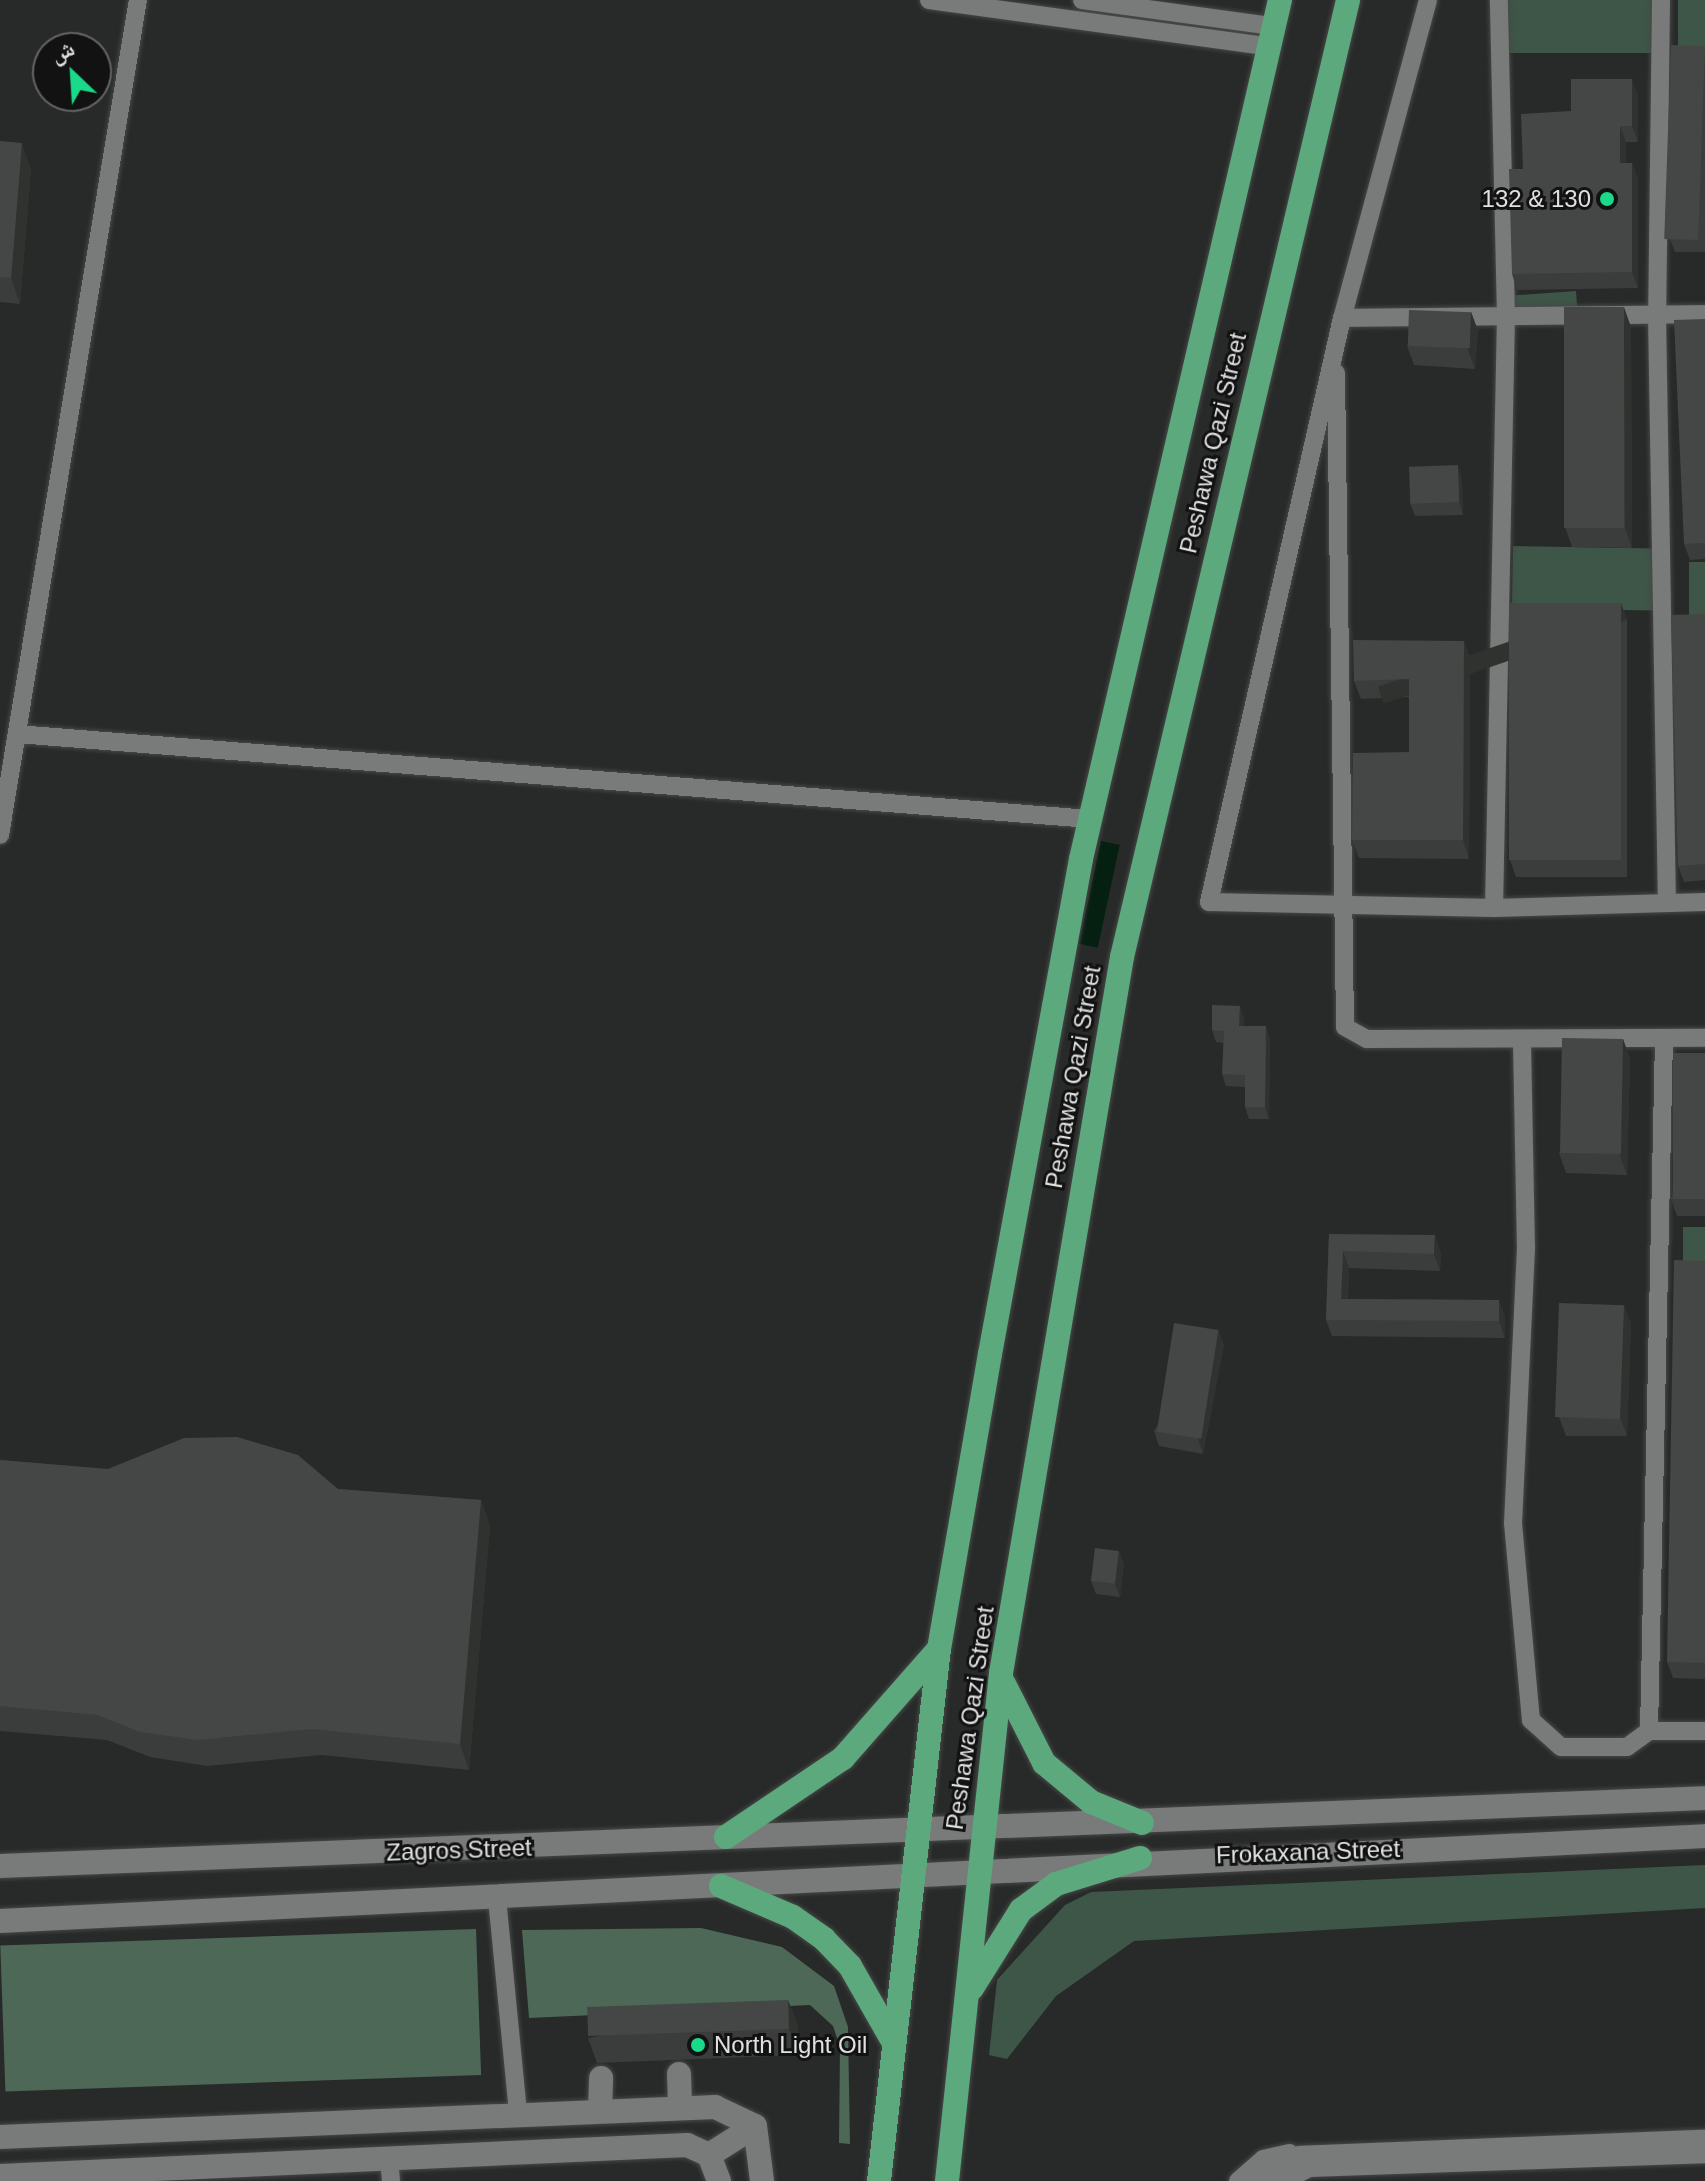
<!DOCTYPE html>
<meta charset="utf-8">
<style>
body{margin:0}
#map{position:relative;width:1705px;height:2181px;overflow:hidden;background:#272a28;font-family:Helvetica,"Noto Naskh Arabic",sans-serif}
div>[style]{position:absolute}
[style*='--x']{left:calc(var(--x)*1px);top:calc(var(--y)*1px);width:calc(var(--w)*1px);rotate:calc(var(--a)*1deg)}
.green>*{inset:0;background:#3e5647;transform-origin:0 0}
.forest>*{inset:0;background:#4d6857;transform-origin:0 0}
.water>*{inset:0;background:#051f11;transform-origin:0 0}
.roads{filter:drop-shadow(0 0 2px #464847) drop-shadow(0 0 2px #464847)}
.street>*{height:18px;margin:-9px;padding:0 9px;transform-origin:9px;border-radius:9px;background:#787b79}
.secondary>*{height:24px;margin:-12px;padding:0 12px;transform-origin:12px;border-radius:12px;background:#787b79}
.highway>*{height:24px;margin:-12px;padding:0 12px;transform-origin:12px;border-radius:12px;background:#5da97e}
.wall>*{inset:0;background:#3a3d3b}
.shaded-wall>*{inset:0;background:#303230;transform-origin:0 0}
.building>*{inset:0;background:#444745;transform-origin:0 0}
.dots>*{width:22px;height:22px;translate:-50% -50%;box-sizing:border-box;border:4px solid #111211;border-radius:50%}
span{translate:-50% -50%;white-space:nowrap;text-align:center;line-height:1.15;-webkit-text-stroke:6px #111211;paint-order:stroke}
.poi-label{font-size:24px;color:#dfe0df}
.right{translate:-100% -50%;text-align:right}
.left{translate:0 -50%;text-align:left}
.street-label{font-size:24px;color:#dfe0df}
.north{position:absolute;left:32px;top:32px;width:80px;height:80px;box-sizing:border-box;background:#111211;border:2px solid #636463;border-radius:50%;rotate:335deg;font-size:22px;font-weight:700;line-height:32px;text-align:center;color:#dfe0df}
.north::after{content:'';display:block;margin:auto;width:28px;height:36px;background:#1ad988;clip-path:polygon(50% 0,100% 100%,50% 72%,0 100%)}
</style>
<div id="map">
<div class="green">
<div style="left:1499px;top:0;width:161px;height:53px"></div>
<div style="left:1678px;top:0;width:27px;height:58px"></div>
<div style="left:1576px;top:291px;width:16px;height:62px;rotate:86deg"></div>
<div style="left:1513px;top:546px;width:141px;height:62px;rotate:1deg"></div>
<div style="left:1689px;top:562px;width:16px;height:57px"></div>
<div style="left:1683px;top:1227px;width:22px;height:40px"></div>
<div style="clip-path:polygon(1705px 1865px,1705px 1908px,1134px 1941px,1056px 1996px,1007px 2059px,989px 2055px,997px 1980px,1065px 1905px,1091px 1892px)"></div>
</div>
<div class="forest">
<div style="clip-path:polygon(701px 1928px,782px 1947px,834px 1986px,848px 2027px,850px 2144px,839px 2143px,840px 2047px,833px 2026px,810px 2005px,529px 2018px,522px 1930px)"></div>
<div style="left:476px;top:1929px;width:146px;height:476px;rotate:88deg"></div>
</div>
<div class="water">
<div style="left:1101px;top:841px;width:19px;height:105px;rotate:12deg"></div>
</div>
<div class="roads">
<div class="street">
<div style="--x:929;--y:0;--w:341;--a:7.8"></div>
<div style="--x:1082;--y:0;--w:192;--a:7.8"></div>
<div style="--x:1428;--y:0;--w:329;--a:105.1"></div>
<div style="--x:1342;--y:318;--w:599;--a:102.83"></div>
<div style="--x:1209;--y:902;--w:285;--a:1.2"></div>
<div style="--x:1494;--y:908;--w:211;--a:-1.6"></div>
<div style="--x:1661;--y:0;--w:315;--a:90.7"></div>
<div style="--x:1657;--y:315;--w:588;--a:89.03"></div>
<div style="--x:1342;--y:318;--w:363;--a:-0.6"></div>
<div style="--x:1336;--y:373;--w:654;--a:89.21"></div>
<div style="--x:1345;--y:1027;--w:25;--a:29"></div>
<div style="--x:1367;--y:1039;--w:338;--a:-0.2"></div>
<div style="--x:17;--y:734;--w:1076;--a:4.53"></div>
<div style="--x:0;--y:835;--w:846;--a:-80.62"></div>
<div style="--x:1494;--y:908;--w:592;--a:-88.84"></div>
<div style="--x:1506;--y:316;--w:316;--a:-91.3"></div>
<div style="--x:1522;--y:1042;--w:206;--a:88.9"></div>
<div style="--x:1526;--y:1248;--w:275;--a:92.7"></div>
<div style="--x:1513;--y:1523;--w:198;--a:84.8"></div>
<div style="--x:1531;--y:1720;--w:40;--a:42"></div>
<div style="--x:1561;--y:1747;--w:66;--a:0"></div>
<div style="--x:1627;--y:1747;--w:27;--a:-36"></div>
<div style="--x:1649;--y:1731;--w:56;--a:0"></div>
<div style="--x:1649;--y:1731;--w:692;--a:-88.76"></div>
<div style="--x:497;--y:1898;--w:217;--a:84.4"></div>
<div style="--x:389;--y:2158;--w:23;--a:85"></div>
<div style="--x:1238;--y:2181;--w:33;--a:-41"></div>
<div style="--x:1263;--y:2159;--w:27;--a:-13"></div>
<div style="--x:1261;--y:2181;--w:46;--a:-34.4"></div>
<div style="--x:1299;--y:2155;--w:406;--a:-2.3"></div>
<div style="--x:1284;--y:2181;--w:29;--a:-27"></div>
<div style="--x:1310;--y:2168;--w:395;--a:-2"></div>
</div>
<div class="secondary">
<div style="--x:0;--y:1866;--w:1706;--a:-2.28"></div>
<div style="--x:0;--y:1921;--w:1707;--a:-2.85"></div>
<div style="--x:679;--y:2074;--w:33;--a:88"></div>
<div style="--x:600;--y:2110;--w:32;--a:-88"></div>
<div style="--x:0;--y:2137;--w:716;--a:-2.4"></div>
<div style="--x:715;--y:2107;--w:44;--a:25.4"></div>
<div style="--x:755;--y:2126;--w:55;--a:82.7"></div>
<div style="--x:709;--y:2155;--w:54;--a:-32.2"></div>
<div style="--x:0;--y:2176;--w:688;--a:-2.58"></div>
<div style="--x:687;--y:2145;--w:24;--a:24"></div>
<div style="--x:709;--y:2155;--w:28;--a:69"></div>
</div>
<div class="highway">
<div style="--x:1004;--y:1684;--w:89;--a:63.1"></div>
<div style="--x:1044;--y:1763;--w:61;--a:39.7"></div>
<div style="--x:1091;--y:1802;--w:55;--a:22.4"></div>
<div style="--x:726;--y:1837;--w:141;--a:-34"></div>
<div style="--x:843;--y:1758;--w:142;--a:-48.7"></div>
<div style="--x:721;--y:1886;--w:78;--a:23.3"></div>
<div style="--x:793;--y:1917;--w:38;--a:35"></div>
<div style="--x:824;--y:1939;--w:37;--a:46"></div>
<div style="--x:850;--y:1966;--w:83;--a:60.3"></div>
<div style="--x:972;--y:1988;--w:92;--a:-57.9"></div>
<div style="--x:1021;--y:1910;--w:44;--a:-36.6"></div>
<div style="--x:1056;--y:1884;--w:88;--a:-17.2"></div>
<div style="--x:879;--y:2181;--w:535;--a:-83.57"></div>
<div style="--x:939;--y:1649;--w:299;--a:-80.2"></div>
<div style="--x:990;--y:1354;--w:503;--a:-79.58"></div>
<div style="--x:1081;--y:859;--w:882;--a:-76.96"></div>
<div style="--x:947;--y:2181;--w:511;--a:-83.93"></div>
<div style="--x:1001;--y:1673;--w:726;--a:-80.41"></div>
<div style="--x:1122;--y:957;--w:983;--a:-76.71"></div>
</div>
</div>
<div class="wall">
<div style="clip-path:polygon(1705px 46px,1705px 252px,1675px 252px,1670px 239px)"></div>
<div style="clip-path:polygon(1638px 95px,1638px 142px,1626px 142px,1626px 163px,1632px 163px,1638px 179px,1638px 288px,1517px 290px,1512px 274px,1523px 169px,1571px 111px)"></div>
<div style="clip-path:polygon(0 141px,31px 169px,20px 304px,0 302px)"></div>
<div style="clip-path:polygon(1471px 312px,1478px 331px,1475px 369px,1414px 365px,1407px 346px)"></div>
<div style="clip-path:polygon(1705px 319px,1705px 559px,1690px 560px,1684px 544px)"></div>
<div style="clip-path:polygon(1631px 327px,1632px 548px,1572px 547px,1565px 527px)"></div>
<div style="clip-path:polygon(1462px 478px,1463px 515px,1415px 516px,1410px 503px)"></div>
<div style="clip-path:polygon(1621px 603px,1627px 620px,1627px 877px,1516px 877px,1510px 860px)"></div>
<div style="clip-path:polygon(1705px 614px,1705px 880px,1684px 882px,1678px 866px)"></div>
<div style="clip-path:polygon(1464px 641px,1470px 659px,1469px 859px,1359px 858px,1352px 840px,1409px 752px,1409px 697px,1361px 699px,1354px 681px)"></div>
<div style="clip-path:polygon(1244px 1018px,1244px 1026px,1270px 1038px,1269px 1119px,1249px 1119px,1245px 1107px,1245px 1087px,1226px 1086px,1222px 1074px,1224px 1043px,1216px 1042px,1212px 1030px)"></div>
<div style="clip-path:polygon(1623px 1039px,1630px 1059px,1627px 1175px,1566px 1173px,1559px 1153px)"></div>
<div style="clip-path:polygon(1705px 1053px,1705px 1216px,1677px 1216px,1671px 1199px)"></div>
<div style="clip-path:polygon(1329px 1234px,1441px 1252px,1440px 1271px,1349px 1268px,1348px 1299px,1499px 1300px,1505px 1317px,1505px 1338px,1332px 1336px,1326px 1320px)"></div>
<div style="clip-path:polygon(1705px 1261px,1705px 1679px,1673px 1678px,1667px 1662px)"></div>
<div style="clip-path:polygon(1624px 1305px,1631px 1324px,1627px 1436px,1566px 1436px,1559px 1417px)"></div>
<div style="clip-path:polygon(1218px 1330px,1224px 1345px,1203px 1454px,1159px 1446px,1154px 1431px)"></div>
<div style="clip-path:polygon(0 1460px,338px 1489px,481px 1500px,490px 1526px,469px 1770px,322px 1755px,207px 1766px,150px 1757px,107px 1740px,0 1731px)"></div>
<div style="clip-path:polygon(1119px 1551px,1124px 1564px,1120px 1597px,1096px 1594px,1091px 1581px)"></div>
<div style="clip-path:polygon(788px 2000px,798px 2026px,799px 2055px,597px 2063px,588px 2038px)"></div>
</div>
<div class="shaded-wall">
<div style="clip-path:polygon(1632px 79px,1638px 95px,1638px 142px,1632px 126px)"></div>
<div style="clip-path:polygon(1620px 126px,1626px 142px,1626px 179px,1620px 163px)"></div>
<div style="clip-path:polygon(22px 143px,31px 169px,20px 304px,11px 278px)"></div>
<div style="clip-path:polygon(1632px 163px,1638px 179px,1638px 288px,1632px 272px)"></div>
<div style="clip-path:polygon(1624px 307px,1631px 327px,1632px 548px,1625px 528px)"></div>
<div style="clip-path:polygon(1471px 312px,1478px 331px,1475px 369px,1468px 350px)"></div>
<div style="clip-path:polygon(1458px 465px,1462px 478px,1463px 515px,1459px 502px)"></div>
<div style="left:1621px;top:603px;width:18px;height:257px;rotate:71deg"></div>
<div style="clip-path:polygon(1464px 641px,1470px 659px,1469px 859px,1463px 840px)"></div>
<div style="clip-path:polygon(1240px 1006px,1244px 1018px,1243px 1038px,1239px 1026px)"></div>
<div style="clip-path:polygon(1266px 1026px,1270px 1038px,1269px 1119px,1265px 1107px)"></div>
<div style="clip-path:polygon(1623px 1039px,1630px 1059px,1627px 1175px,1620px 1156px)"></div>
<div style="clip-path:polygon(1435px 1235px,1441px 1252px,1440px 1271px,1434px 1254px)"></div>
<div style="clip-path:polygon(1343px 1251px,1349px 1268px,1347px 1315px,1341px 1299px)"></div>
<div style="clip-path:polygon(1499px 1300px,1505px 1317px,1505px 1338px,1499px 1321px)"></div>
<div style="clip-path:polygon(1624px 1305px,1631px 1324px,1627px 1436px,1620px 1417px)"></div>
<div style="clip-path:polygon(1218px 1330px,1224px 1345px,1203px 1454px,1198px 1439px)"></div>
<div style="clip-path:polygon(481px 1500px,490px 1526px,469px 1770px,460px 1744px)"></div>
<div style="clip-path:polygon(1119px 1551px,1124px 1564px,1120px 1597px,1115px 1584px)"></div>
<div style="clip-path:polygon(788px 2000px,798px 2026px,799px 2055px,789px 2029px)"></div>
</div>
<div class="building">
<div style="left:1671px;top:45px;width:34px;height:194px;rotate:2deg"></div>
<div style="clip-path:polygon(1571px 79px,1632px 79px,1632px 126px,1620px 126px,1620px 163px,1632px 163px,1632px 272px,1512px 274px,1509px 169px,1523px 169px,1521px 114px,1571px 111px)"></div>
<div style="clip-path:polygon(0 141px,22px 143px,11px 278px,0 277px)"></div>
<div style="left:1624px;top:307px;width:221px;height:60px;rotate:90deg"></div>
<div style="left:1409px;top:310px;width:62px;height:36px;rotate:2deg"></div>
<div style="clip-path:polygon(1705px 319px,1705px 543px,1684px 544px,1674px 320px)"></div>
<div style="left:1458px;top:465px;width:37px;height:49px;rotate:88deg"></div>
<div style="left:1509px;top:603px;width:112px;height:257px"></div>
<div style="clip-path:polygon(1705px 614px,1705px 864px,1678px 866px,1671px 615px)"></div>
<div style="clip-path:polygon(1353px 640px,1464px 641px,1463px 840px,1352px 840px,1353px 753px,1409px 752px,1409px 679px,1354px 681px)"></div>
<div style="clip-path:polygon(1212px 1005px,1240px 1006px,1239px 1026px,1266px 1026px,1265px 1107px,1245px 1107px,1245px 1075px,1222px 1074px,1224px 1031px,1212px 1030px)"></div>
<div style="left:1562px;top:1038px;width:61px;height:115px;rotate:1deg"></div>
<div style="left:1673px;top:1053px;width:32px;height:146px"></div>
<div style="clip-path:polygon(1329px 1234px,1435px 1235px,1434px 1254px,1343px 1251px,1341px 1299px,1499px 1300px,1499px 1321px,1326px 1320px)"></div>
<div style="clip-path:polygon(1674px 1260px,1705px 1261px,1705px 1663px,1667px 1662px)"></div>
<div style="left:1559px;top:1303px;width:65px;height:114px;rotate:2deg"></div>
<div style="left:1174px;top:1323px;width:45px;height:110px;rotate:9deg"></div>
<div style="clip-path:polygon(237px 1437px,298px 1455px,338px 1489px,481px 1500px,460px 1744px,312px 1729px,197px 1740px,140px 1732px,98px 1715px,0 1706px,0 1460px,108px 1469px,184px 1438px)"></div>
<div style="left:1095px;top:1548px;width:24px;height:33px;rotate:7deg"></div>
<div style="left:788px;top:2000px;width:29px;height:201px;rotate:88deg"></div>
</div>
<div class="dots">
<div style="left:1607px;top:199px;background:#1ad988"></div>
<div style="left:698px;top:2045px;background:#1ad988"></div>
</div>
<div class="poi-label">
<span class="right" style="left:1591px;top:199px">132 &amp; 130</span>
<span class="left" style="left:714px;top:2045px">North Light Oil</span>
</div>
<div class="street-label">
<span style="left:1213px;top:443px;rotate:-77deg">Peshawa Qazi Street</span>
<span style="left:1073px;top:1077px;rotate:-80deg">Peshawa Qazi Street</span>
<span style="left:970px;top:1718px;rotate:-82deg">Peshawa Qazi Street</span>
<span style="left:459px;top:1850px;rotate:-2deg">Zagros Street</span>
<span style="left:1308px;top:1852px;rotate:-2deg">Frokaxana Street</span>
</div>
<div class="north">ش</div>
</div>
